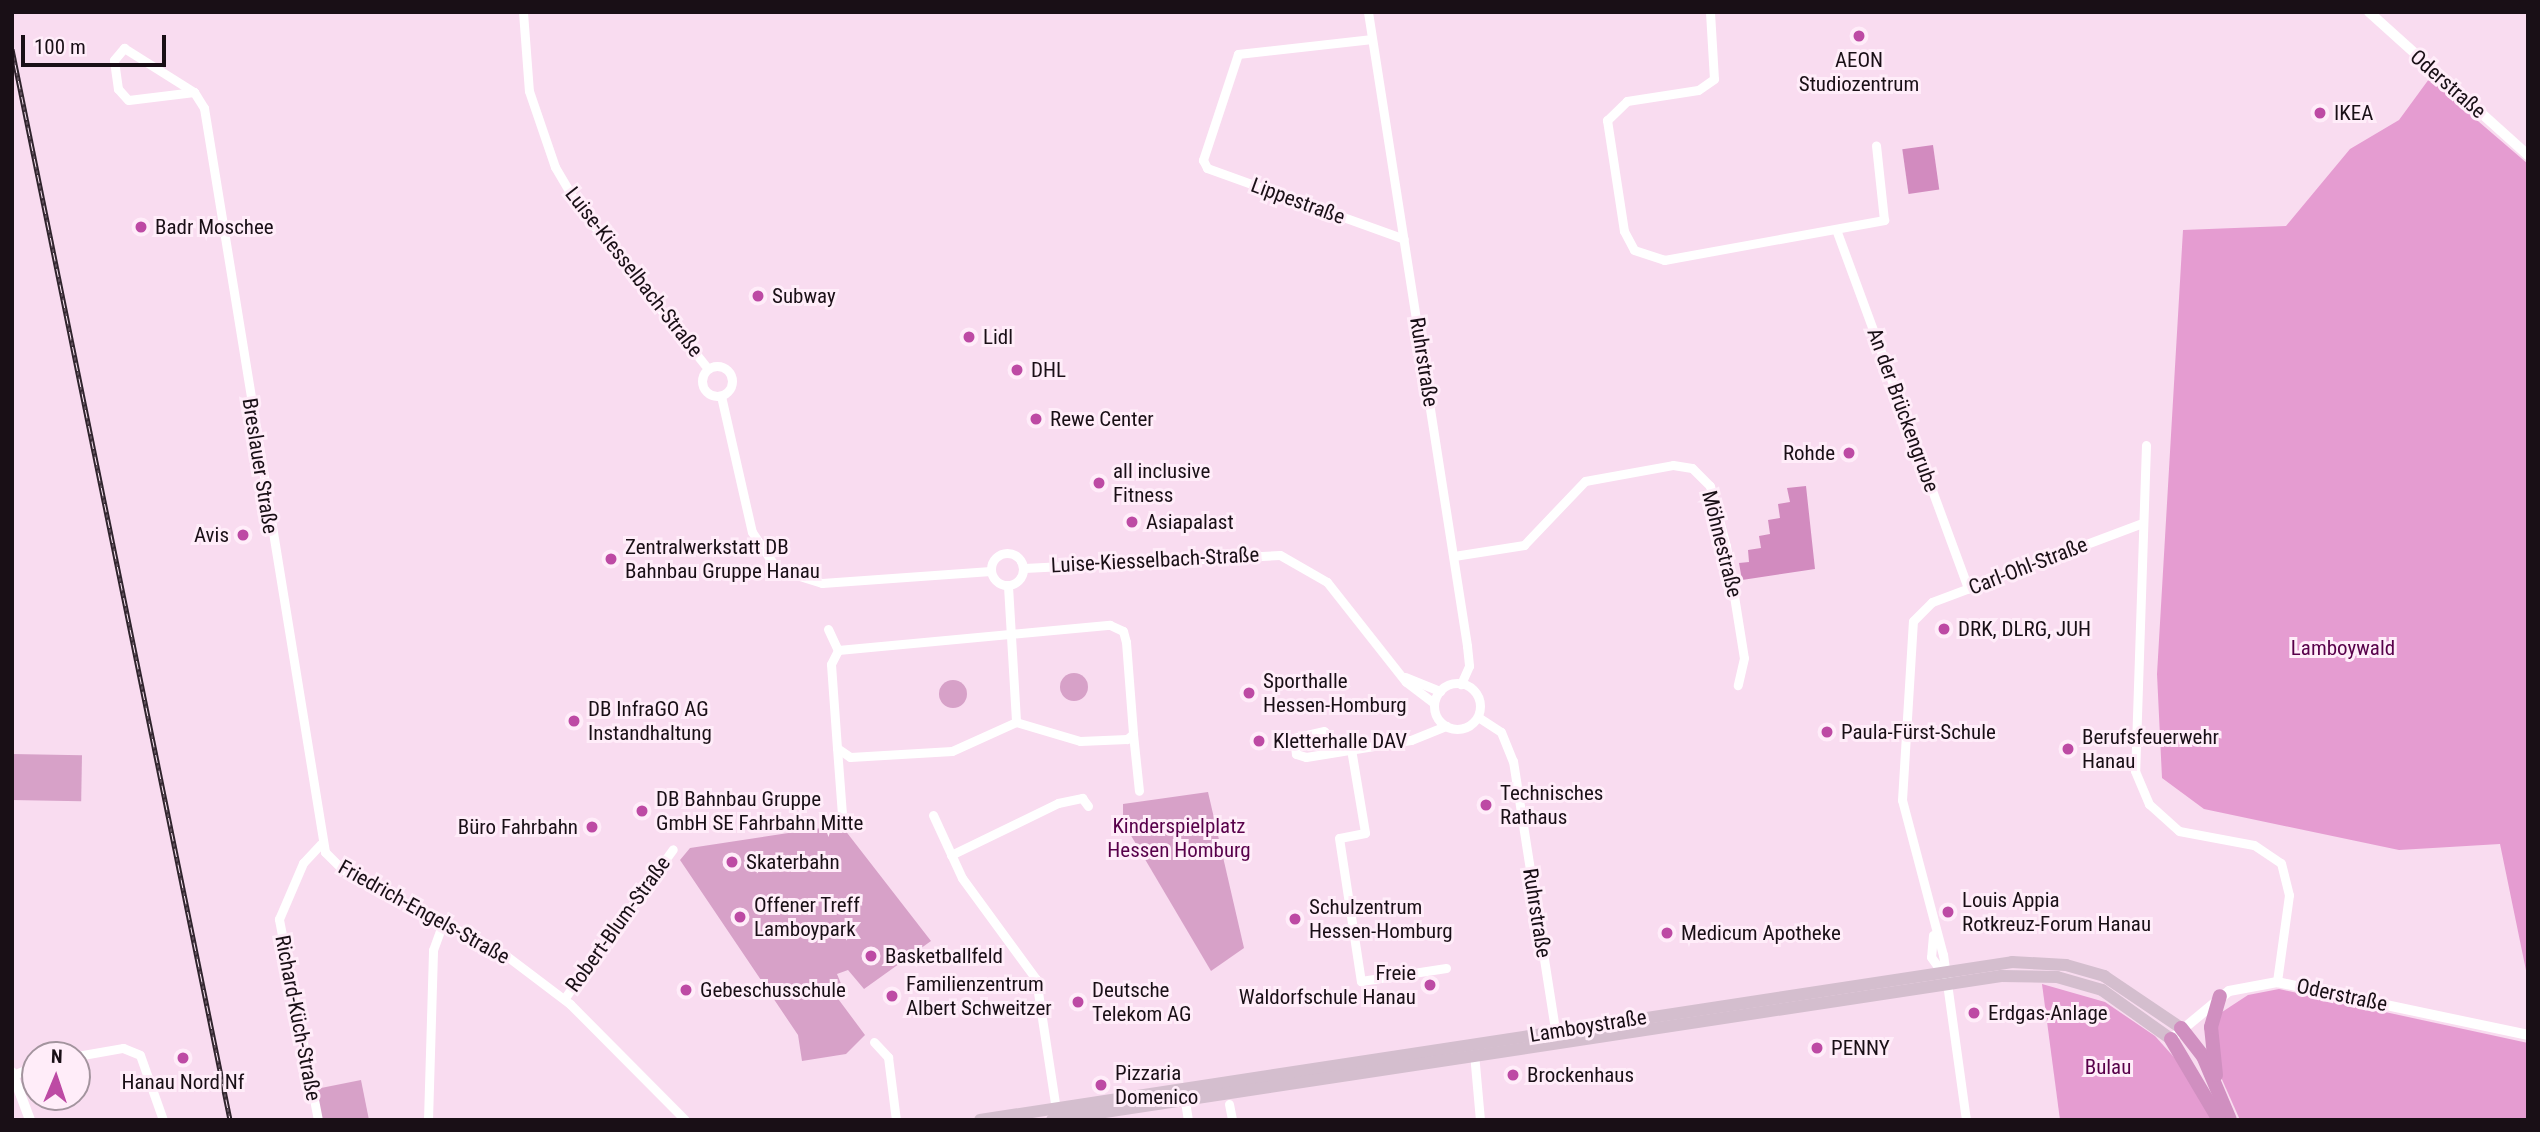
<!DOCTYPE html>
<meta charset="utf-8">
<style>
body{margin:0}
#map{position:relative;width:2540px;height:1132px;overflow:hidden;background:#f9dcf0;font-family:"Roboto Condensed",sans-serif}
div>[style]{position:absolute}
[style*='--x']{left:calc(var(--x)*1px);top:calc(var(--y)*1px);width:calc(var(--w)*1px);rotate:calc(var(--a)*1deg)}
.green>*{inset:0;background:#d7a1c8;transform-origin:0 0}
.round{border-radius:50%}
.forest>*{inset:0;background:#e59cd1}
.water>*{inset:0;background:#d28bbf;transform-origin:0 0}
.minor>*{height:9px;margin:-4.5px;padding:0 4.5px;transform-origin:4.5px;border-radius:4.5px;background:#fff}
.minor>.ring{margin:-4.5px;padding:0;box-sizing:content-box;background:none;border:9px solid #fff;border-radius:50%}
.tertiary>*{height:10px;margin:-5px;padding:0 5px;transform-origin:5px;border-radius:5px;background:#fff}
.secondary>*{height:12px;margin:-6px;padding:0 6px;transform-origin:6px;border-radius:6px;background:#d4bece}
.trunk>*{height:14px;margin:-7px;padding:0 7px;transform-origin:7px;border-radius:7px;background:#d08fc0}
.rail>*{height:5px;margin-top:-2.5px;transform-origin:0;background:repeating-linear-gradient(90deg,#ffedf9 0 8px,#30242d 0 16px);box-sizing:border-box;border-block:2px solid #30242d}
.dots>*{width:19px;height:19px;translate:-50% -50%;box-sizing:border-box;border:4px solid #ffedf9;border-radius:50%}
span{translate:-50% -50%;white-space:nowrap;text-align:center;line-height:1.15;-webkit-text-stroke:6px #ffedf9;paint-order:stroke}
.poi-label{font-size:21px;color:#190f16}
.left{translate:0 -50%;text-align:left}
.right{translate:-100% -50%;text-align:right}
.street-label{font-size:21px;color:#190f16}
.park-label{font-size:21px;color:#58004a}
.frame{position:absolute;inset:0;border:14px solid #190f16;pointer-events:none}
.north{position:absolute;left:21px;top:1041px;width:70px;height:70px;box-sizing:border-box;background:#ffedf9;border:2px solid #a3949e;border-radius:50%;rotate:2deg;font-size:19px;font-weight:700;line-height:28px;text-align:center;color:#190f16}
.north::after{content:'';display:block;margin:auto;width:24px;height:32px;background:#bd4aa4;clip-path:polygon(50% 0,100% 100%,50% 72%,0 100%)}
.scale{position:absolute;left:21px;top:35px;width:145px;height:32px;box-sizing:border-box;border:4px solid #190f16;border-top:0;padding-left:9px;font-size:21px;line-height:24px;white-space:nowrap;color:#190f16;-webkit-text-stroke:5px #ffedf9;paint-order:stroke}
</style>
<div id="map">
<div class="green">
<div class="round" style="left:1060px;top:673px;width:28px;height:28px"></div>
<div class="round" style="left:939px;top:680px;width:28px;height:28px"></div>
<div style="left:12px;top:754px;width:70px;height:46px;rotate:1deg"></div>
<div style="clip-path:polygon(1208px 792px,1244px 948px,1211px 971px,1123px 822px,1123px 804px)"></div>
<div style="clip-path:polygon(841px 825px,931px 941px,864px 989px,848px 970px,837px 974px,844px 991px,836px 996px,865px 1035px,846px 1054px,802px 1061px,798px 1035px,680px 860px,690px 848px)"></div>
<div style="clip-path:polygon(361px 1080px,369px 1120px,322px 1120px,316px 1089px)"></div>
</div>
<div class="forest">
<div style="clip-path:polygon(2429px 79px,2528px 164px,2528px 980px,2500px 844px,2399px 850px,2204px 809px,2162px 778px,2157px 674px,2183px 230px,2286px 226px,2350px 149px,2399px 120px)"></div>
<div style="clip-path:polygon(2042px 984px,2105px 1002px,2155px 1036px,2189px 1074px,2212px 1120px,2060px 1120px)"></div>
<div style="clip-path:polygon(2279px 989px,2528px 1043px,2528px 1120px,2240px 1120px,2208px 1048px,2219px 1014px,2248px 995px)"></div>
</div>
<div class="water">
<div style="left:1933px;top:145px;width:45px;height:31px;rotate:82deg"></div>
<div style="clip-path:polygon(1806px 486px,1815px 569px,1742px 580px,1739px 563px,1749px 562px,1748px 550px,1761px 548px,1759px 536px,1770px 534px,1768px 520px,1780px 518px,1778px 504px,1790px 502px,1787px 488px)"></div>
</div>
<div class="minor">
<div style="--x:523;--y:12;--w:79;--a:85.7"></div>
<div style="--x:529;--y:91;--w:80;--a:71.1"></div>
<div style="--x:555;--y:167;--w:45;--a:59.5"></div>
<div style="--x:578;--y:206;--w:208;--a:51.4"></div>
<div style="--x:1368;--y:12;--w:642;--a:81.12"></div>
<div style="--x:1467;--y:646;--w:20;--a:84"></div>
<div style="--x:1469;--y:666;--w:20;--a:114"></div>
<div style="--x:1710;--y:12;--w:67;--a:86.6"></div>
<div style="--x:1714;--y:79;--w:19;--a:145"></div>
<div style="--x:1698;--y:90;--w:72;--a:171.2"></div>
<div style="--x:1627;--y:101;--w:28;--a:136"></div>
<div style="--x:1607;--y:120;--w:112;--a:81.3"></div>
<div style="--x:1624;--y:231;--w:21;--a:62"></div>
<div style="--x:1634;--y:250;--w:32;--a:18"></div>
<div style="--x:1664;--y:260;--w:224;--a:-10.3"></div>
<div style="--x:1884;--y:220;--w:75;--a:-96.1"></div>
<div style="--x:1372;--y:39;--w:135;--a:173.6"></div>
<div style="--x:1238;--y:54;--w:112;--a:108.3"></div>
<div style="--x:1203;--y:160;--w:9;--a:63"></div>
<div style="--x:1207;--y:168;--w:209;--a:19.8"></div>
<div style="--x:194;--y:92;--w:66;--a:173.1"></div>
<div style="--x:128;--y:100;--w:15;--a:-132"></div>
<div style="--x:118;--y:89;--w:29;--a:-98"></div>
<div style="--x:114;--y:60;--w:16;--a:-50"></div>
<div style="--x:124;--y:48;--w:83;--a:32.2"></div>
<div style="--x:194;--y:92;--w:19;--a:58"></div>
<div style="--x:204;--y:108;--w:754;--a:80.76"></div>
<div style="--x:325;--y:852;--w:25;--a:45"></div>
<div style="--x:343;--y:870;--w:182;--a:27.6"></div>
<div style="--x:504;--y:954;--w:83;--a:37.1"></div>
<div style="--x:570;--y:1004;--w:163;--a:45.2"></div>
<div style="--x:1837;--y:232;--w:380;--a:69.8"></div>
<div class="ring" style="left:702px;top:366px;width:21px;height:21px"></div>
<div style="--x:721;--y:396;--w:139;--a:77.2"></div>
<div style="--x:752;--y:532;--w:45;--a:56"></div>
<div style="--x:777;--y:569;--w:47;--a:17.3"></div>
<div style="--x:822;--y:583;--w:169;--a:-4.1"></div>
<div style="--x:2146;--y:445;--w:326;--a:91.9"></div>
<div style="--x:2135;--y:771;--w:36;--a:67"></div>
<div style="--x:2149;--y:804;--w:40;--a:42"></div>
<div style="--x:2179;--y:831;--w:76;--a:10.6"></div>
<div style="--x:2254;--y:845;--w:32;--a:34"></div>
<div style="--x:2281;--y:863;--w:33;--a:76"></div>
<div style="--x:2289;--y:895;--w:88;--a:97.9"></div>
<div class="ring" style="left:991px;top:553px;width:23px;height:23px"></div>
<div style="--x:1454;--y:556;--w:71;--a:-8.9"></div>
<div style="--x:1524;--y:545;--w:88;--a:-46.4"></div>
<div style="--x:1585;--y:481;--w:89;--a:-10.3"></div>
<div style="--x:1673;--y:465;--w:19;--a:9"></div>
<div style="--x:1692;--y:468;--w:25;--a:45"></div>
<div style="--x:1710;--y:486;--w:62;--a:75.1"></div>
<div style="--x:1726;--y:546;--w:113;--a:80.9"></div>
<div style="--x:1744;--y:658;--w:28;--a:103"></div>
<div style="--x:1024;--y:568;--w:256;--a:-2.9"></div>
<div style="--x:1280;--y:555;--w:54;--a:29.9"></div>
<div style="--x:1327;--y:582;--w:127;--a:51.7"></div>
<div style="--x:1406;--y:682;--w:35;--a:37"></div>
<div style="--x:1008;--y:586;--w:136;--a:86.6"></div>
<div style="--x:1110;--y:625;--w:14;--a:25"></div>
<div style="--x:1123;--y:631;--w:11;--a:75"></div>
<div style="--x:1126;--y:642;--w:92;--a:85.6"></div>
<div style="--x:1133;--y:734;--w:8;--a:140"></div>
<div style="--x:1127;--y:739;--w:47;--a:177.6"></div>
<div style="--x:1080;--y:741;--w:67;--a:-163.5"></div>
<div style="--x:1016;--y:722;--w:70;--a:155.6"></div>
<div style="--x:952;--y:751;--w:102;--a:176.6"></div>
<div style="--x:850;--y:757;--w:16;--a:-145"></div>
<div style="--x:837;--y:748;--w:84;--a:-94.1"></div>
<div style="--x:831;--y:664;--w:16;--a:-63"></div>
<div style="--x:838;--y:650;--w:273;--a:-5.3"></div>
<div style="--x:828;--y:629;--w:23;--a:65"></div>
<div style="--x:1405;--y:677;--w:38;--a:22"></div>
<div class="ring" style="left:1434px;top:683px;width:37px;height:37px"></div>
<div style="--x:1478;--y:717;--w:27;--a:33"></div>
<div style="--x:1501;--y:732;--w:31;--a:68"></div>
<div style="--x:1513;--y:761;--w:278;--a:81.1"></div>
<div style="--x:1133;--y:734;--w:57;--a:84"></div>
<div style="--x:837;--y:748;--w:66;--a:85.7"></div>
<div style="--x:1351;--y:749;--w:85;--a:80.5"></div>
<div style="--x:1365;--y:833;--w:26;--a:169"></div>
<div style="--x:1339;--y:838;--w:145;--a:81.3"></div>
<div style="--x:1361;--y:981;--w:86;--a:-8.7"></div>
<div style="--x:1338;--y:751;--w:24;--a:-125"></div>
<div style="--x:1324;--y:731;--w:31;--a:167"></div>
<div style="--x:1294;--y:738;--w:16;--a:83"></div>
<div style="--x:1296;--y:754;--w:10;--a:17"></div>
<div style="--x:1306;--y:757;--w:106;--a:-9.2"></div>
<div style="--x:1411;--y:740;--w:38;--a:-22"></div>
<div style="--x:933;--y:815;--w:69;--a:65.3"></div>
<div style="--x:962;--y:878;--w:125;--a:53.8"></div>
<div style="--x:1036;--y:979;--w:132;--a:81.3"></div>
<div style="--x:951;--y:855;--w:119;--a:-25.9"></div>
<div style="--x:1058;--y:803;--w:25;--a:-12"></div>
<div style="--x:1082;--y:798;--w:10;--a:53"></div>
<div style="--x:1933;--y:935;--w:22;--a:95"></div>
<div style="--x:1931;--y:957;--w:17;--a:54"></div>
<div style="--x:564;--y:999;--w:185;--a:-54"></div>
<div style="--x:874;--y:1042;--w:21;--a:47"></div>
<div style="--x:888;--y:1057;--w:64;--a:82.8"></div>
<div style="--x:1474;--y:1053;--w:67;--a:84.9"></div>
<div style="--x:77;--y:1056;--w:47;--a:-9.9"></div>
<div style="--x:123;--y:1048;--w:18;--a:22"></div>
<div style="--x:140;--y:1055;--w:69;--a:70.5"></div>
<div style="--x:13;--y:1075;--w:24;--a:-22"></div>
<div style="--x:1184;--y:1095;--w:25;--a:81"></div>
<div style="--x:1229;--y:1104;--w:16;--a:79"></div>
<div style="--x:318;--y:1120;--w:205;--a:-101"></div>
<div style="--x:279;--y:919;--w:61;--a:-66.8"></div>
<div style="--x:303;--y:863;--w:26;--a:-47"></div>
<div style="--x:428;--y:1120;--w:170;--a:-88.3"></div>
<div style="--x:433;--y:950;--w:33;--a:-70"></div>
<div style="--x:1966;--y:1120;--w:167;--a:-97.9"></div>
<div style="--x:1943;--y:955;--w:160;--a:-104.8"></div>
<div style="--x:1902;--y:800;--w:179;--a:-86.5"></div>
<div style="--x:1913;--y:621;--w:27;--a:-45"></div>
<div style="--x:1932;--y:602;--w:224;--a:-20.6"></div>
</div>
<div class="tertiary">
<div style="--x:2369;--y:12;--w:214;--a:42"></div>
<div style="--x:2171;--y:1039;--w:75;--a:-39.6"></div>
<div style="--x:2229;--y:991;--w:49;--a:-10.6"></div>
<div style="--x:2277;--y:982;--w:257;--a:11.9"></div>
<div style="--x:12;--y:1072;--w:51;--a:69.4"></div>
</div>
<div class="secondary">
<div style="--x:980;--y:1120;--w:1044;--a:-8.7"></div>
<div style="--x:2012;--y:962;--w:54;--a:3.2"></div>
<div style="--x:2066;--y:965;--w:40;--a:16"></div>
<div style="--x:2104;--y:976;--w:93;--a:34"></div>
<div style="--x:1052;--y:1120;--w:960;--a:-8.63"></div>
<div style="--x:2001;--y:976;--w:56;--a:1"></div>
<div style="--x:2057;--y:977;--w:47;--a:16.1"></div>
<div style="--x:2102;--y:990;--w:85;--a:35.4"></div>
</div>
<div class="trunk">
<div style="--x:2181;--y:1028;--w:36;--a:52"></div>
<div style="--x:2203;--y:1056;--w:69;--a:67.1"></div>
<div style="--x:2171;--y:1039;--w:94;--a:59.3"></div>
<div style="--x:2216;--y:1075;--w:48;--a:-95.9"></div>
<div style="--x:2211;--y:1027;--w:32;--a:-74"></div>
</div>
<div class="rail">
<div style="--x:12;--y:49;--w:1093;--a:78.49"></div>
</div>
<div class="dots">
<div style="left:1859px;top:36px;background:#bd4aa4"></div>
<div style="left:2320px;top:113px;background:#bd4aa4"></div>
<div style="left:141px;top:227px;background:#bd4aa4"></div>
<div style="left:758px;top:296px;background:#bd4aa4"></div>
<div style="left:969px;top:337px;background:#bd4aa4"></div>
<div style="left:1017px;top:370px;background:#bd4aa4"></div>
<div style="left:1036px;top:419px;background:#bd4aa4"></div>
<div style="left:1849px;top:453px;background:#bd4aa4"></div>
<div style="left:1099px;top:483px;background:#bd4aa4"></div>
<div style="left:1132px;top:522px;background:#bd4aa4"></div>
<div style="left:243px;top:535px;background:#bd4aa4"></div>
<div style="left:611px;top:559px;background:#bd4aa4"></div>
<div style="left:1944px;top:629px;background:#bd4aa4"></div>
<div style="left:1249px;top:693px;background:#bd4aa4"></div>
<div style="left:574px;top:721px;background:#bd4aa4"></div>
<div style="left:1827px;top:732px;background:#bd4aa4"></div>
<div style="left:1259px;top:741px;background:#bd4aa4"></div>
<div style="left:2068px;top:749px;background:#bd4aa4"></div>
<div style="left:1486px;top:805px;background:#bd4aa4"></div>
<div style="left:642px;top:811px;background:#bd4aa4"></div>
<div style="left:592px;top:827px;background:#bd4aa4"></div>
<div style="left:732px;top:862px;background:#bd4aa4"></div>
<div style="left:1948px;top:912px;background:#bd4aa4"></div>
<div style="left:740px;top:917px;background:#bd4aa4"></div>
<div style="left:1295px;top:919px;background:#bd4aa4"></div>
<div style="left:1667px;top:933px;background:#bd4aa4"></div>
<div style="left:871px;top:956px;background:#bd4aa4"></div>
<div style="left:1430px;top:985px;background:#bd4aa4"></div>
<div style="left:686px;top:990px;background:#bd4aa4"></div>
<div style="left:892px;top:996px;background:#bd4aa4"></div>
<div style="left:1078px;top:1002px;background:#bd4aa4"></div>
<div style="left:1974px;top:1013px;background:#bd4aa4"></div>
<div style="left:1817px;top:1048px;background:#bd4aa4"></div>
<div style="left:183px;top:1058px;background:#bd4aa4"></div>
<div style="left:1513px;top:1075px;background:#bd4aa4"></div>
<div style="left:1101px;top:1085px;background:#bd4aa4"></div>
</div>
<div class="poi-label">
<span style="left:1859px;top:72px">AEON<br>Studiozentrum</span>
<span class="left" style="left:2334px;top:113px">IKEA</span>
<span class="left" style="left:155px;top:227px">Badr Moschee</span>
<span class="left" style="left:772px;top:296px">Subway</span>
<span class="left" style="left:983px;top:337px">Lidl</span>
<span class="left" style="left:1031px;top:370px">DHL</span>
<span class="left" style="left:1050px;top:419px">Rewe Center</span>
<span class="right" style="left:1835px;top:453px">Rohde</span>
<span class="left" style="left:1113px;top:483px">all inclusive<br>Fitness</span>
<span class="left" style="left:1146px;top:522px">Asiapalast</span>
<span class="right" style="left:229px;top:535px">Avis</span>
<span class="left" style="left:625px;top:559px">Zentralwerkstatt DB<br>Bahnbau Gruppe Hanau</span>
<span class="left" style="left:1958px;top:629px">DRK, DLRG, JUH</span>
<span class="left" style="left:1263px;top:693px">Sporthalle<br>Hessen-Homburg</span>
<span class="left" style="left:588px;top:721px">DB InfraGO AG<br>Instandhaltung</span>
<span class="left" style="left:1841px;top:732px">Paula-Fürst-Schule</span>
<span class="left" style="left:2082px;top:749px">Berufsfeuerwehr<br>Hanau</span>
<span class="left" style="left:1273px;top:741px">Kletterhalle DAV</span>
<span class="left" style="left:1500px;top:805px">Technisches<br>Rathaus</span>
<span class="left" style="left:656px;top:811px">DB Bahnbau Gruppe<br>GmbH SE Fahrbahn Mitte</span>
<span class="right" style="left:578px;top:827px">Büro Fahrbahn</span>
<span class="left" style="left:746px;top:862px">Skaterbahn</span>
<span class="left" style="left:1962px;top:912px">Louis Appia<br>Rotkreuz-Forum Hanau</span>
<span class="left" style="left:754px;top:917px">Offener Treff<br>Lamboypark</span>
<span class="left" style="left:1309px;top:919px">Schulzentrum<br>Hessen-Homburg</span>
<span class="left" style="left:1681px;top:933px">Medicum Apotheke</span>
<span class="left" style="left:885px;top:956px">Basketballfeld</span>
<span class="right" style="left:1416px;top:985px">Freie<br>Waldorfschule Hanau</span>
<span class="left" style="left:906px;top:996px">Familienzentrum<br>Albert Schweitzer</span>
<span class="left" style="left:700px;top:990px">Gebeschusschule</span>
<span class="left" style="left:1092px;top:1002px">Deutsche<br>Telekom AG</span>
<span class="left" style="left:1988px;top:1013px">Erdgas-Anlage</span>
<span class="left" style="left:1831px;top:1048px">PENNY</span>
<span class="left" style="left:1115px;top:1085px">Pizzaria<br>Domenico</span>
<span class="left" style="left:1527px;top:1075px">Brockenhaus</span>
<span style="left:183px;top:1082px">Hanau Nord Nf</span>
</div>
<div class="street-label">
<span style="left:2448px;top:84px;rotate:41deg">Oderstraße</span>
<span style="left:1298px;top:201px;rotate:20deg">Lippestraße</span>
<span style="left:634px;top:272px;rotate:52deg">Luise-Kiesselbach-Straße</span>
<span style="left:1424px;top:362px;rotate:81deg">Ruhrstraße</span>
<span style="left:1903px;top:410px;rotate:70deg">An der Brückengrube</span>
<span style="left:260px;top:466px;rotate:81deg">Breslauer Straße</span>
<span style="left:1722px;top:544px;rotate:76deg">Möhnestraße</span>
<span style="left:1155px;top:560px;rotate:-3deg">Luise-Kiesselbach-Straße</span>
<span style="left:2028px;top:566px;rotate:-21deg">Carl-Ohl-Straße</span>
<span style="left:424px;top:912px;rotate:29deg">Friedrich-Engels-Straße</span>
<span style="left:1537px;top:913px;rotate:81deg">Ruhrstraße</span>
<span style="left:618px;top:924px;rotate:-54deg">Robert-Blum-Straße</span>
<span style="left:2342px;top:995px;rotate:12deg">Oderstraße</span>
<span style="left:298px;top:1018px;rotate:79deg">Richard-Küch-Straße</span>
<span style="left:1588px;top:1026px;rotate:-9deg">Lamboystraße</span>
</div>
<div class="park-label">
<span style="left:2343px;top:648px">Lamboywald</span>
<span style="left:1179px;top:838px">Kinderspielplatz<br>Hessen Homburg</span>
<span style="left:2108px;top:1067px">Bulau</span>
</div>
<div class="frame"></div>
<div class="north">N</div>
<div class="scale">100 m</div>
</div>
